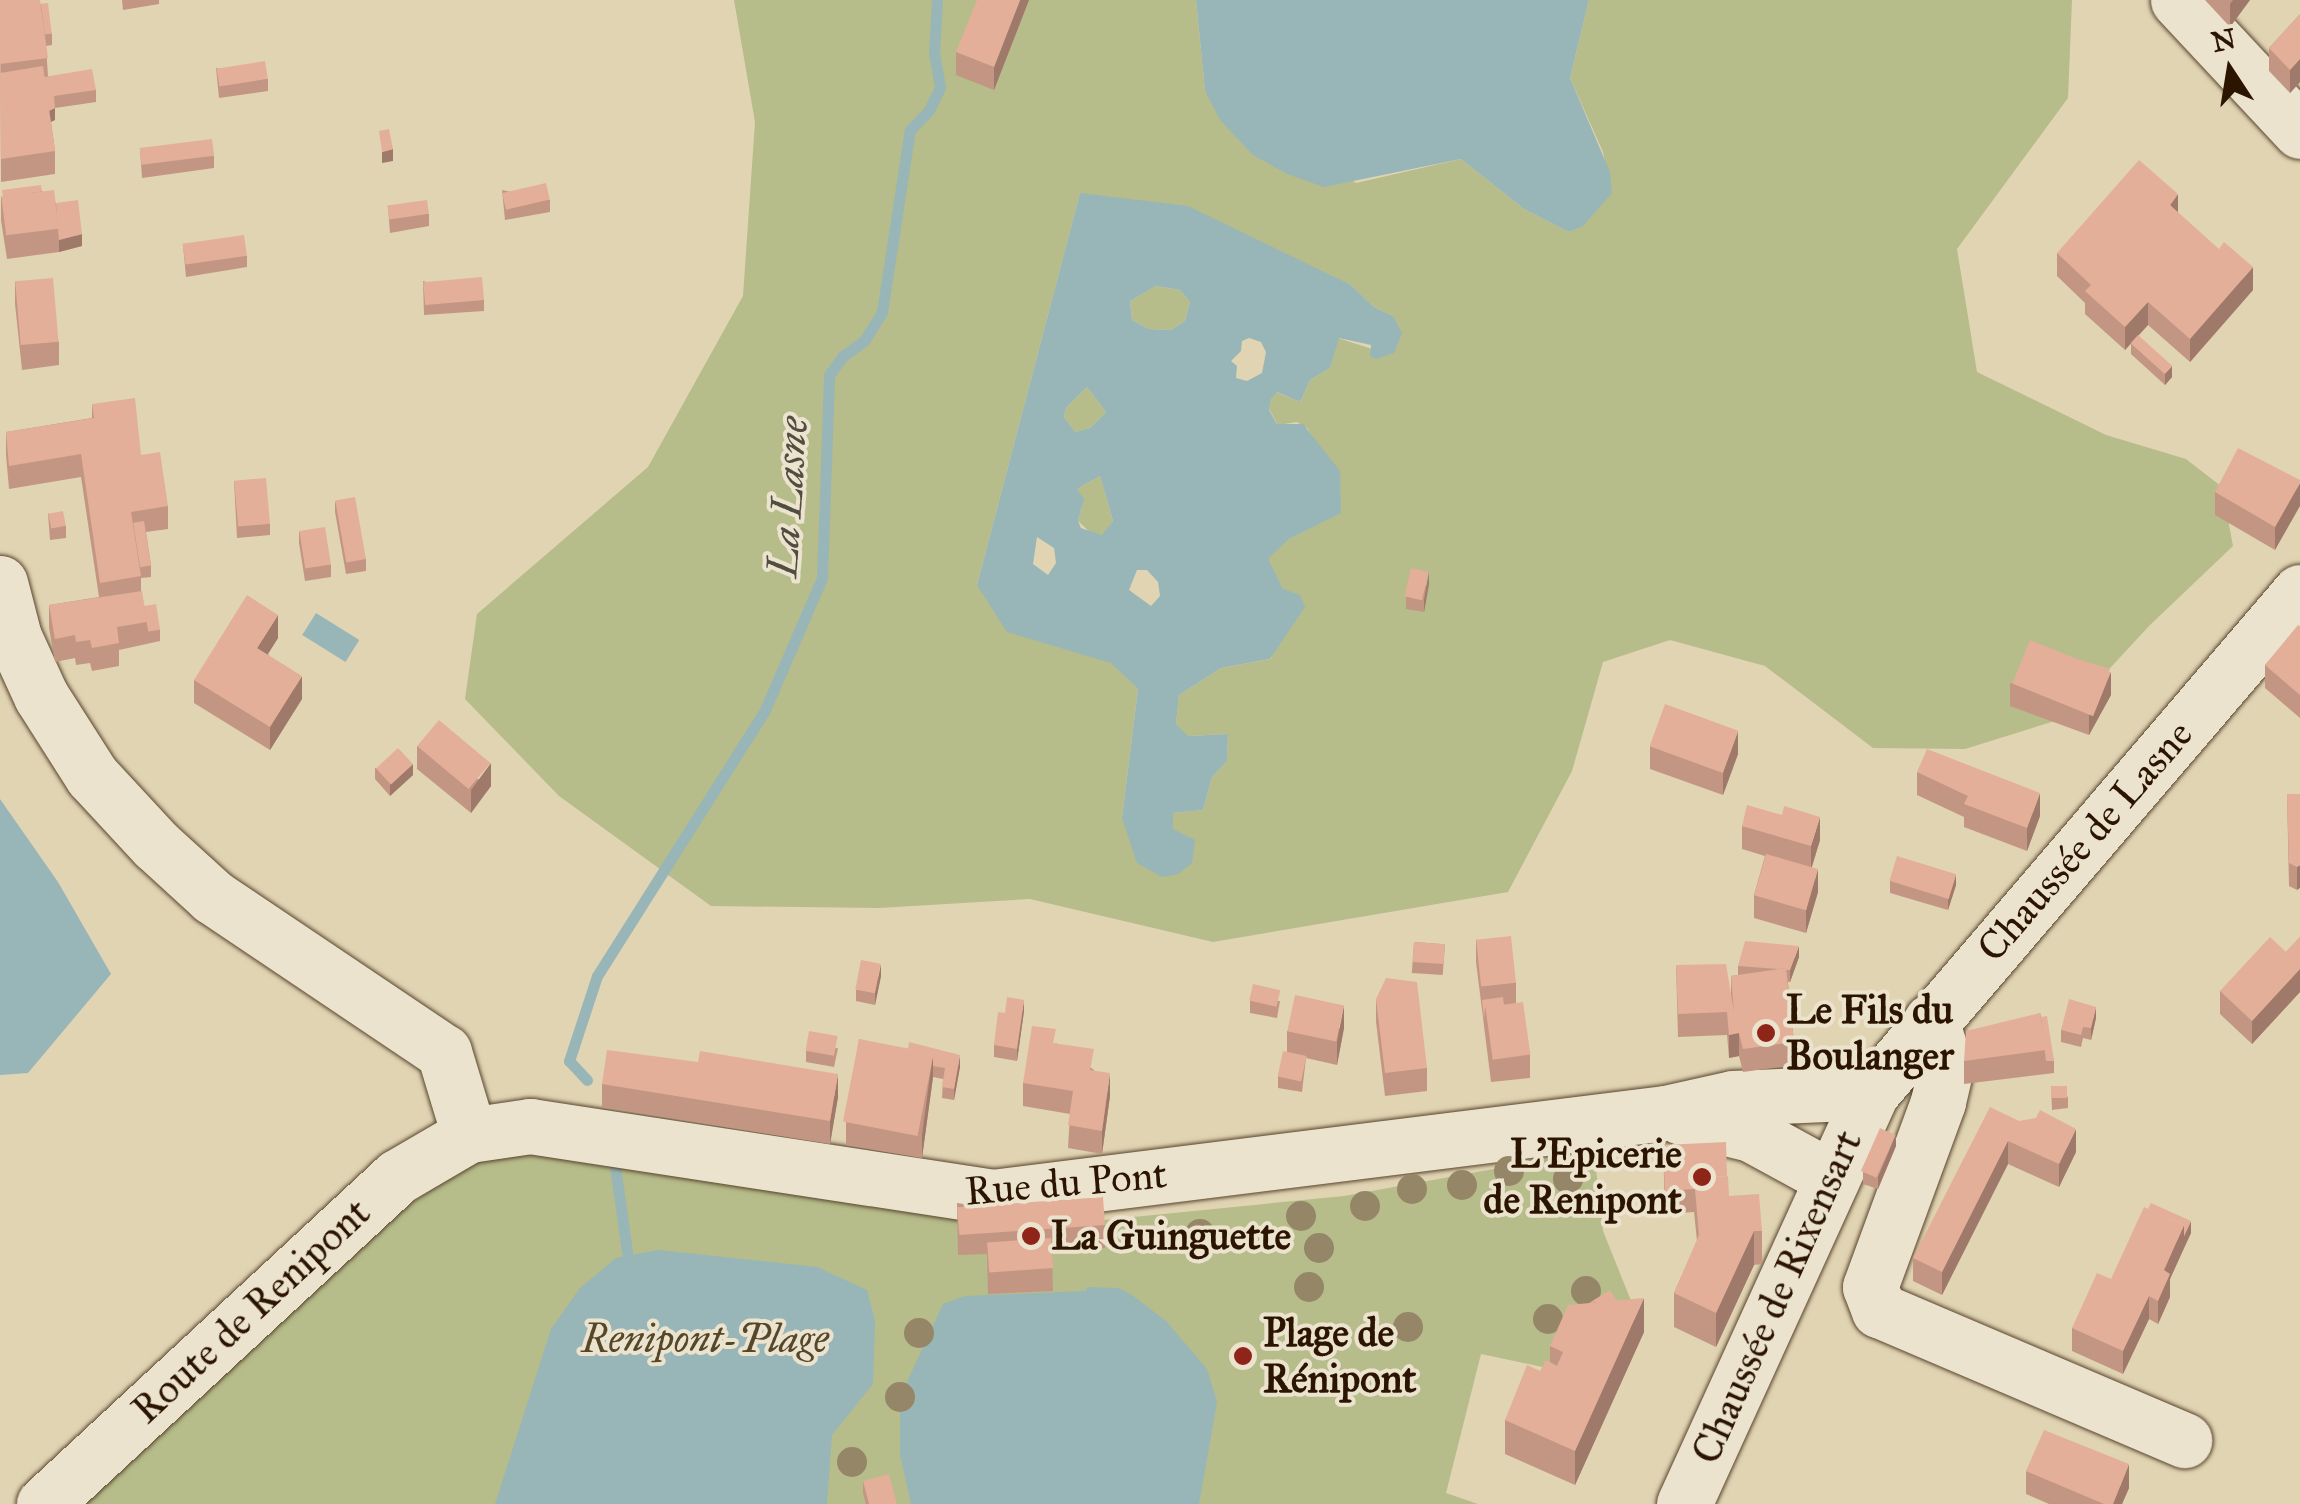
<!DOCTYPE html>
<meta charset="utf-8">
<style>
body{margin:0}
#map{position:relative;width:2300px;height:1504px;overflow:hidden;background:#e1d4b3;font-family:"IM FELL Great Primer",serif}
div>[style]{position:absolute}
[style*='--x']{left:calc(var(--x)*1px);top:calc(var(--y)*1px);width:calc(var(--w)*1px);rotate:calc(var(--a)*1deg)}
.green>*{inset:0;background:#b6bc8a}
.water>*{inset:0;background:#98b6b7;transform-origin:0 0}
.stream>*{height:11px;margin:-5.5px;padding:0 5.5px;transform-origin:5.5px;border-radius:5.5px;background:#98b6b7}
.roads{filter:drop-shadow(0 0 2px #58452d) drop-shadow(0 0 2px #58452d)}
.minor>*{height:55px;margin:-27.5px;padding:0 27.5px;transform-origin:27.5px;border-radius:27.5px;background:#ece3ce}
.trees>*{width:30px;height:30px;margin:-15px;border-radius:50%;background:#948667}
.wall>*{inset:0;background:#c39684;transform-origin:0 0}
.shaded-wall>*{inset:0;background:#9f7a6b}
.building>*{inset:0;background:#e3af99;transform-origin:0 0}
.dots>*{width:28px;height:28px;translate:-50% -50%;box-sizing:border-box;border:5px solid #ece3ce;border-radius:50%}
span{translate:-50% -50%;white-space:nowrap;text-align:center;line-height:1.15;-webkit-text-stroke:8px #ece3ce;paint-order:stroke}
.street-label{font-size:40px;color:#2b1500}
.poi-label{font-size:40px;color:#2b1500;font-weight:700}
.left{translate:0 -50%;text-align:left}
.right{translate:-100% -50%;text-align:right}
.park-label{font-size:40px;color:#554729;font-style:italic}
.water-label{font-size:42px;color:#514d40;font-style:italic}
.north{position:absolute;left:2180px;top:20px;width:100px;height:100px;-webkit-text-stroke:8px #ece3ce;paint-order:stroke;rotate:348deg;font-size:28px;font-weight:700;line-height:40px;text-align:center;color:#2b1500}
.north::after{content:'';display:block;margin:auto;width:35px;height:45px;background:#2b1500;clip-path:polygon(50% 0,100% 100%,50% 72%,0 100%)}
</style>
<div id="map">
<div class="green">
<div style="clip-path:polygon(evenodd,734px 0,1196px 0,1205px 91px,1356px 183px,1461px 159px,1524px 209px,1569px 232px,1583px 225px,1611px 192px,1603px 152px,1570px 78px,1589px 0,2072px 0,2068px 98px,1957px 249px,1977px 372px,2106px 435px,2186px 459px,2222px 487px,2233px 546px,2149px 626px,2064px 718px,1965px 749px,1873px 748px,1765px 666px,1670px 640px,1603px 662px,1572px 771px,1508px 892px,1213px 942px,1030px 899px,879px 908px,711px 906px,559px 796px,465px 699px,477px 614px,648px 467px,743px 296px,755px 122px,734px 0,1080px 193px,1351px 285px,1374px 307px,1393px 316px,1372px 349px,1338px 338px,1330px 368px,1310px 380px,1300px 402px,1276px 392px,1271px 399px,1269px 409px,1278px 425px,1297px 422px,1308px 429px,1341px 512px,1289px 539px,1267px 559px,1283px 589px,1271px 659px,1221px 668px,1179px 695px,1176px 724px,1187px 736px,1228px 734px,1227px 761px,1212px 777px,1203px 810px,1173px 813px,1173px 829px,1122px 818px,1138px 689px,1112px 663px,977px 585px,1080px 193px)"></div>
<div style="clip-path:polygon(1156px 286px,1180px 290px,1190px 302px,1185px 321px,1171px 330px,1149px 329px,1132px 320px,1130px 301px)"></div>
<div style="clip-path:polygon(1087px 387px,1106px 412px,1090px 428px,1075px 432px,1064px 417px,1066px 408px)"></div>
<div style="clip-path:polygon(1100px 476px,1113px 521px,1103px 535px,1092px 534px,1078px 521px,1082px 507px,1077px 489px)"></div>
<div style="clip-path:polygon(519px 1151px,1103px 1220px,1344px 1196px,1594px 1151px,1603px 1231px,1640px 1323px,1565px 1332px,1547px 1368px,1481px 1354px,1446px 1493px,1478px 1504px,80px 1504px,400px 1211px,483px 1153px)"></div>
</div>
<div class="water">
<div style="clip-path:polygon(1196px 0,1589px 0,1570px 78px,1610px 172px,1612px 193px,1583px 226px,1569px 232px,1524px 209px,1461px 159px,1324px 187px,1287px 174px,1253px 155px,1220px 120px,1205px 91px)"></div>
<div style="clip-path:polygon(evenodd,1080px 193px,1188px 206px,1351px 285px,1374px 307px,1393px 316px,1402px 333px,1394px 353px,1376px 359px,1370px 356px,1371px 345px,1339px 338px,1330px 368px,1310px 380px,1300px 402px,1277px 392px,1271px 399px,1269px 410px,1277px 424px,1303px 424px,1340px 471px,1341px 513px,1289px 539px,1268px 559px,1283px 589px,1300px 595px,1305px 607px,1270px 659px,1221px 668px,1179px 695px,1176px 724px,1188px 736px,1228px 734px,1227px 761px,1212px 777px,1203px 810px,1173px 813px,1173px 829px,1195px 840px,1192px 863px,1178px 874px,1162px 877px,1137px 863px,1122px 818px,1138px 689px,1111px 663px,1007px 632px,977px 585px,1080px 193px,1156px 286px,1180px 290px,1190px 302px,1185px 321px,1171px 330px,1149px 329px,1132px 320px,1130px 301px,1156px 286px,1080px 193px,1249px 338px,1261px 342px,1266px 352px,1262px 373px,1247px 381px,1236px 378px,1237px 366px,1231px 361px,1241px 351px,1242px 341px,1249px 338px,1080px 193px,1087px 387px,1106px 412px,1090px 428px,1075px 432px,1064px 417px,1066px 408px,1087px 387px,1080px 193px,1100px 476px,1113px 521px,1102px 535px,1081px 528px,1078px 521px,1084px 499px,1077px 489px,1100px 476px,1080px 193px,1037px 537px,1054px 548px,1056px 563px,1048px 575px,1033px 564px,1037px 537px,1080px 193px,1137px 570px,1147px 570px,1158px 582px,1160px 596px,1151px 606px,1129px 590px,1137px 570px)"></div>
<div style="left:316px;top:613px;width:51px;height:26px;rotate:32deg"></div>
<div style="clip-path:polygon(0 799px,58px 882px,111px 974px,28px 1073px,0 1075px)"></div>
<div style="clip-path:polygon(658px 1250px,817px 1267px,867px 1290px,875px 1321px,873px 1384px,832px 1435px,827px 1504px,495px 1504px,551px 1329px,580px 1288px,616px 1258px)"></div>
<div style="clip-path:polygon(1087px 1287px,1119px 1288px,1132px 1295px,1166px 1321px,1207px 1369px,1217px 1402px,1199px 1504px,911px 1504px,900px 1455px,900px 1397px,943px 1304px,965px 1296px,1086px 1291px)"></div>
</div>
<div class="stream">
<div style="--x:587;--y:1080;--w:26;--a:-133"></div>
<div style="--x:569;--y:1061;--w:89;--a:-71.8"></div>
<div style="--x:597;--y:976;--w:312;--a:-57.7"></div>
<div style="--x:764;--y:712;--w:146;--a:-66.6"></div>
<div style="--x:822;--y:578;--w:203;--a:-88"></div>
<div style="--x:829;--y:375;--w:24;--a:-54"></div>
<div style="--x:843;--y:356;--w:26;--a:-36"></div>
<div style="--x:864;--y:341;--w:34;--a:-58"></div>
<div style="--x:882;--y:312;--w:184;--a:-81.3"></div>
<div style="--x:910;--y:130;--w:28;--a:-46"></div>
<div style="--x:929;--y:110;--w:25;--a:-64"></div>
<div style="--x:940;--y:87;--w:34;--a:-100"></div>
<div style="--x:934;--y:54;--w:54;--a:-86.8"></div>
<div style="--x:614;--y:1159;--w:108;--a:82"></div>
</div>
<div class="roads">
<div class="minor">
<div style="--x:2178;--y:0;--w:179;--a:47"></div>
<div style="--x:0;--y:583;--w:56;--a:75.5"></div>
<div style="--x:14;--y:637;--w:65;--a:65.4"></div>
<div style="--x:41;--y:696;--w:95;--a:57.5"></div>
<div style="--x:92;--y:776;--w:94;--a:47.2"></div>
<div style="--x:156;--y:845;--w:77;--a:42.4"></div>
<div style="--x:213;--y:897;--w:278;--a:33.9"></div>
<div style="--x:444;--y:1052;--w:87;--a:73.2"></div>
<div style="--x:1931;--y:1021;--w:48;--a:71.9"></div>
<div style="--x:1946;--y:1067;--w:36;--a:103"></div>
<div style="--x:1938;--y:1102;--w:197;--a:110.2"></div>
<div style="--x:1870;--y:1287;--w:25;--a:69"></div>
<div style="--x:1879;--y:1310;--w:332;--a:23.1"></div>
<div style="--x:1681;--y:1117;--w:72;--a:13.7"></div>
<div style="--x:1751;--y:1134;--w:90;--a:28.6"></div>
<div style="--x:44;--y:1504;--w:481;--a:-42.8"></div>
<div style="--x:397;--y:1177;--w:83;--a:-30.3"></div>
<div style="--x:469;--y:1135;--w:62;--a:-8.4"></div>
<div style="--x:530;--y:1126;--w:467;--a:8.7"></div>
<div style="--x:992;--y:1197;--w:678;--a:-7.11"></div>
<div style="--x:1665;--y:1113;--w:70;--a:-12.4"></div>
<div style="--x:1733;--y:1098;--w:139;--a:-2.5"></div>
<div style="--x:1684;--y:1504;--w:453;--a:-65.5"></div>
<div style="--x:1872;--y:1092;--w:658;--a:-49.44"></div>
</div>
</div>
<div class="trees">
<div style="left:1509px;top:1171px"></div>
<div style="left:1568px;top:1179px"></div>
<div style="left:1462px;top:1185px"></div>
<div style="left:1412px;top:1189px"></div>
<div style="left:1365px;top:1206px"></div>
<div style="left:1301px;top:1216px"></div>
<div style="left:1200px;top:1234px"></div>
<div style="left:1319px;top:1248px"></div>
<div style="left:1309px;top:1287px"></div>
<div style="left:1586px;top:1291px"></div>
<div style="left:1548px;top:1319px"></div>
<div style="left:1408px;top:1327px"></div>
<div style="left:919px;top:1333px"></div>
<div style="left:900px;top:1397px"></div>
<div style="left:852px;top:1462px"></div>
</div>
<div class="wall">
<div style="clip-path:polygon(0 0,41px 4px,52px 34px,52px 45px,46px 46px,48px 76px,96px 90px,96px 102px,55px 108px,55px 120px,51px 122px,55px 151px,55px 174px,1px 182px)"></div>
<div style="clip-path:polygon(122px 0,159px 0,159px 4px,123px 10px)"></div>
<div style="clip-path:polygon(1029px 0,994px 90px,956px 75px,956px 52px)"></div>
<div style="clip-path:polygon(2205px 0,2250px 0,2230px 27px)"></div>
<div style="clip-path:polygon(2300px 14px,2300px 82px,2290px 93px,2269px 71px,2269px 48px)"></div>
<div style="clip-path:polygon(216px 68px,268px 79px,268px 91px,219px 98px)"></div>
<div style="clip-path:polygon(140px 149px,214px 156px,214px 168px,142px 178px)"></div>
<div style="clip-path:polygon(502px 190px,550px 200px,550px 212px,505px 220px)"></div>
<div style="clip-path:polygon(42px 191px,56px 203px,82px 246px,59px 252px,7px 259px,1px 220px,1px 197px)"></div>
<div style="clip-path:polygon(388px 207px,429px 214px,429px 226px,390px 233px)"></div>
<div style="clip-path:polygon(2178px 213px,2253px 290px,2190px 362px,2148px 325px,2138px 336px,2172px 377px,2165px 385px,2131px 354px,2131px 343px,2125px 350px,2085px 314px,2085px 303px,2057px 276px,2057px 253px)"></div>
<div style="clip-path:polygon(183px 245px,247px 256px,247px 267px,186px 277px)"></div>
<div style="clip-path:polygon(15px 281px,59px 342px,59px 365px,22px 370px,15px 304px)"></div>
<div style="clip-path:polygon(423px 281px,484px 300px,484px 311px,424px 315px)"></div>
<div style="clip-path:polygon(92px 404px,141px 455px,168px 506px,168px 529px,146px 532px,151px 565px,151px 577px,141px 578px,141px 591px,144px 605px,160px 630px,160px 641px,119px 650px,119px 666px,92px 671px,90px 663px,76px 665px,75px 658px,55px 662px,49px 628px,49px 605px,99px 597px,81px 477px,9px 489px,6px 455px,6px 432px,92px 418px)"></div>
<div style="clip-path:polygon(2300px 480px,2275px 550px,2215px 515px,2215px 492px)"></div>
<div style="clip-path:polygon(234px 481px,270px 524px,270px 535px,237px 538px)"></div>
<div style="clip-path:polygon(335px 501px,366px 559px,366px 571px,346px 574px,335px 512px)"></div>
<div style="clip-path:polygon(48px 513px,66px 526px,66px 538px,50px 540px)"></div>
<div style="clip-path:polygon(299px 531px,331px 565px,331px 577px,305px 581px,299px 543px)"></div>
<div style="clip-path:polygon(1429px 584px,1424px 612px,1406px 609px,1406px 597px)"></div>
<div style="clip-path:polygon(2300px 626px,2300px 718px,2265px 688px,2265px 665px)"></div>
<div style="clip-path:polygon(278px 638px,268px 654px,302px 699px,270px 750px,194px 703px,194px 680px)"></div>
<div style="clip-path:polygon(2010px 683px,2111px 695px,2089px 735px,2010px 706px)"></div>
<div style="clip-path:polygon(417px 746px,491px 786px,471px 813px,417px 769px)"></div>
<div style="clip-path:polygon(1650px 746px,1738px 754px,1723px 795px,1650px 769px)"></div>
<div style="clip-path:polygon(375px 768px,413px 775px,390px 796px,375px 779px)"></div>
<div style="clip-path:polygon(1917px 772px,2040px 816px,2027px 851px,1964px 827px,1964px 817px,1917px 795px)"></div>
<div style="clip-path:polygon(2287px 794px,2300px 794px,2297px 890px,2289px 886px)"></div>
<div style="clip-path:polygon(1742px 826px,1820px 840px,1812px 867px,1818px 892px,1806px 933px,1754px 918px,1754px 895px,1765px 856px,1742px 849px)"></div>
<div style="clip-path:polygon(1890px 881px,1956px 885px,1948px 910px,1890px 893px)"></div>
<div style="clip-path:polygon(2300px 937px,2300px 992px,2252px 1044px,2220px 1014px,2220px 991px,2286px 952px)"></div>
<div style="clip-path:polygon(1476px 939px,1516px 983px,1516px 1003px,1530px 1055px,1530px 1078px,1491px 1082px,1476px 962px)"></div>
<div style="left:1414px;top:942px;width:31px;height:31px;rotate:4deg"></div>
<div style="clip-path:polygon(1799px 957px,1790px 982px,1788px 982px,1794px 1042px,1794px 1065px,1743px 1072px,1739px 1056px,1729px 1058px,1727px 1035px,1678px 1037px,1676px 965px,1731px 996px,1731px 976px,1738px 975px,1738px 966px)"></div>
<div style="clip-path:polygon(881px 976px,875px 1005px,856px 1001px,856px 990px)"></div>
<div style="clip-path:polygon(1376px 999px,1427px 1068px,1427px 1091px,1385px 1096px,1376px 1022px)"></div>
<div style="clip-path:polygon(1250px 1001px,1280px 1001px,1277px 1018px,1250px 1013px)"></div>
<div style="clip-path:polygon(1024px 1011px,1017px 1061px,994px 1057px,994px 1045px,1005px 1013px)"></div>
<div style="clip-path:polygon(2040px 1013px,2054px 1061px,2054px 1073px,1964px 1084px,1964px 1061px)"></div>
<div style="clip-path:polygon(2096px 1018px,2091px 1040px,2083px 1038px,2081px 1047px,2061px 1042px,2061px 1030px)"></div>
<div style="clip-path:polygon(1344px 1028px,1337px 1065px,1306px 1058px,1302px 1092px,1278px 1088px,1278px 1077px,1287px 1052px,1287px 1031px)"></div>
<div style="clip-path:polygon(859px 1039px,960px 1067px,954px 1100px,942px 1098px,943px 1079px,933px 1077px,922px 1158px,846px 1145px,846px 1122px)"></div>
<div style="clip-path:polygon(1056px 1043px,1094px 1070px,1110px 1096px,1102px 1154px,1068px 1148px,1070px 1114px,1023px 1106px,1023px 1083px)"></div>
<div style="clip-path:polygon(838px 1048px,834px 1067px,806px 1062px,806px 1051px)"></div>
<div style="clip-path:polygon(698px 1062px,838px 1097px,830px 1144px,602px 1107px,602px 1084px)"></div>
<div style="clip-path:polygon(2051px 1086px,2068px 1097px,2068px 1108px,2052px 1110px)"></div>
<div style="clip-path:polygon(2019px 1121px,2076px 1152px,2059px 1187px,2008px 1164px,1942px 1295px,1913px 1281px,1913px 1258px)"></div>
<div style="clip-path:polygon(1663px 1145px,1729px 1196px,1762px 1231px,1762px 1264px,1754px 1265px,1716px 1347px,1674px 1327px,1674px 1293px,1697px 1241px,1694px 1212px,1665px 1214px)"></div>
<div style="clip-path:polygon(1896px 1146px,1878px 1189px,1863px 1184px,1863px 1172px)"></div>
<div style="clip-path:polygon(957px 1203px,1105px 1225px,1105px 1248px,1052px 1251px,1053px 1291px,988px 1294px,987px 1254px,958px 1255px)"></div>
<div style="clip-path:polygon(2191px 1233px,2170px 1279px,2170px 1297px,2158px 1324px,2149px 1319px,2123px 1374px,2072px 1351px,2072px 1328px,2111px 1279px)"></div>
<div style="clip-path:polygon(1617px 1301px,1644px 1332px,1575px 1485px,1505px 1454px,1505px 1420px,1550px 1362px,1550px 1346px)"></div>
<div style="clip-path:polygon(2026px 1471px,2129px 1488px,2122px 1504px,2049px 1504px,2026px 1494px)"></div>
<div style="clip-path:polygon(863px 1481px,897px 1504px,866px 1504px,863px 1493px)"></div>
</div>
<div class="shaded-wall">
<div style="clip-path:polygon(1020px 0,1029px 0,994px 90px,994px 67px)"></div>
<div style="clip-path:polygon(2233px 0,2250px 0,2230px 27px,2230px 4px)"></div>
<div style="clip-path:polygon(2300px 59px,2300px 82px,2290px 93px,2290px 70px)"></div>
<div style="clip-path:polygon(55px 108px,55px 120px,48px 123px,48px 111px)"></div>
<div style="clip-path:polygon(393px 149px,393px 161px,382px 163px,382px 152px)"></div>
<div style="clip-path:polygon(2178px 194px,2178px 217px,2170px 205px)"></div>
<div style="clip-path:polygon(82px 234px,82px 246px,59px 252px,59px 240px)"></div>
<div style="clip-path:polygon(2253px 267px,2253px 290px,2190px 362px,2190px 339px)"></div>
<div style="clip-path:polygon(2148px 302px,2148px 325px,2125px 350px,2125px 327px)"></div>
<div style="clip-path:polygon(2172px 366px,2172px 377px,2165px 385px,2165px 374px)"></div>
<div style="clip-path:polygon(2300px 483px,2300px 506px,2275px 550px,2275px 527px)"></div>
<div style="clip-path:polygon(1429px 572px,1429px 584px,1424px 612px,1424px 600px)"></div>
<div style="clip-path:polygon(278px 615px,278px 638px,257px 671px,257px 648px)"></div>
<div style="clip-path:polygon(2111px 672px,2111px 695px,2089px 735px,2089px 712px)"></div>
<div style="clip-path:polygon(302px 676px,302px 699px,270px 750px,270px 727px)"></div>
<div style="clip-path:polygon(1738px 731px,1738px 754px,1723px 795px,1723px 772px)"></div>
<div style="clip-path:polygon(491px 763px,491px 786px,471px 813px,471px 790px)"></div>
<div style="clip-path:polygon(413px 764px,413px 775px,390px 796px,390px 784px)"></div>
<div style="clip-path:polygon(2040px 793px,2040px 816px,2027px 851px,2027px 828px)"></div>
<div style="clip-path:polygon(1820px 817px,1820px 840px,1811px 869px,1811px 846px)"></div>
<div style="clip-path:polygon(2300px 865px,2300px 888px,2297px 890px,2297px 867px)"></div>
<div style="clip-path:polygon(1818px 869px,1818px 892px,1806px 933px,1806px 910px)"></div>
<div style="clip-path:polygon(1956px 874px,1956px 885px,1948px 910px,1948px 899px)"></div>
<div style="clip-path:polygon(1799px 946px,1799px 957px,1790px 982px,1790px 970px)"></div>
<div style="clip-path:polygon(881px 964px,881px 976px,875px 1005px,875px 993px)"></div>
<div style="clip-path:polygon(2300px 969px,2300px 992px,2252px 1044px,2252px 1021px)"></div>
<div style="clip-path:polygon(1024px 1000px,1024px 1011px,1017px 1061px,1017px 1049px)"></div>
<div style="clip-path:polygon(1344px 1005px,1344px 1028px,1337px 1065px,1337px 1042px)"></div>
<div style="clip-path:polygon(2096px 1007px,2096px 1018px,2091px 1040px,2091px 1028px)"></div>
<div style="clip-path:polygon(1739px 1033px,1739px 1056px,1729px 1058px,1729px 1035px)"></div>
<div style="clip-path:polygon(933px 1054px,933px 1077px,922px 1158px,922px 1135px)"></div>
<div style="clip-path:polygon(960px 1055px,960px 1067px,954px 1100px,954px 1089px)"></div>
<div style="clip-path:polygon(1110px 1073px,1110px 1096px,1102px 1154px,1102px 1131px)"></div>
<div style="clip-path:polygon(838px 1074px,838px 1097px,830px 1144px,830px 1121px)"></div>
<div style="clip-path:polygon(2076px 1129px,2076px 1152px,2059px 1187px,2059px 1164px)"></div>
<div style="clip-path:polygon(1896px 1135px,1896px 1146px,1878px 1189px,1878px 1177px)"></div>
<div style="clip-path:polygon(2008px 1141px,2008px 1164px,1942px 1295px,1942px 1272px)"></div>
<div style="clip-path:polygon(2191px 1221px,2191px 1233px,2184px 1248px,2184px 1236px)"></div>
<div style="clip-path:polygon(2184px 1225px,2184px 1248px,2170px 1279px,2170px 1297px,2158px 1324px,2158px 1301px,2164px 1270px)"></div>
<div style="clip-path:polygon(1754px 1231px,1754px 1265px,1716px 1347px,1716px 1313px)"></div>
<div style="clip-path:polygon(2149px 1296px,2149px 1319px,2123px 1374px,2123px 1351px)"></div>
<div style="clip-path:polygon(1644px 1298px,1644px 1332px,1575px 1485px,1575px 1451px)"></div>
<div style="clip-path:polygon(2129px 1464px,2129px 1488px,2122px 1504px,2113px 1504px)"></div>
</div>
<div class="building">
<div style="clip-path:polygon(0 0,40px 0,48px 58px,0 64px)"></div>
<div style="clip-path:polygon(977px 0,1020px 0,994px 67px,956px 52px)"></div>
<div style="left:48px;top:3px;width:31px;height:7px;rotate:83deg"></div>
<div style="clip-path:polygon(2300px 14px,2300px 59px,2290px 70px,2269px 48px)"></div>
<div style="left:265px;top:61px;width:18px;height:49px;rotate:81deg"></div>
<div style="clip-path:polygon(43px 66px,55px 151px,1px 159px,0 73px)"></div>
<div style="clip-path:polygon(92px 69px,96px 90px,54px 96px,55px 108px,49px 111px,44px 77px)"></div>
<div style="clip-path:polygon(389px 129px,393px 149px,382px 152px,379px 131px)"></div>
<div style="left:212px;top:139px;width:17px;height:73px;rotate:83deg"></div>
<div style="clip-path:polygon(2139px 160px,2178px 194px,2170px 205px,2219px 249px,2224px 242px,2253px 267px,2190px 339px,2148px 302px,2125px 327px,2085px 291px,2091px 285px,2057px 253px)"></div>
<div style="left:546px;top:183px;width:17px;height:45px;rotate:77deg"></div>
<div style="clip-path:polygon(41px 185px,42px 191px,3px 197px,2px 190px)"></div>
<div style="left:54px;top:190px;width:39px;height:53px;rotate:83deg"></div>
<div style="clip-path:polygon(78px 200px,82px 234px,59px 240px,56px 203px)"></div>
<div style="left:427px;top:200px;width:14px;height:40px;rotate:82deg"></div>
<div style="left:244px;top:235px;width:21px;height:62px;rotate:82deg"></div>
<div style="left:482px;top:277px;width:23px;height:59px;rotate:85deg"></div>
<div style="left:53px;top:278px;width:64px;height:38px;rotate:85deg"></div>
<div style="left:2138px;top:335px;width:46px;height:11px;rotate:42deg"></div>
<div style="clip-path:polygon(135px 398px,141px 455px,160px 452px,168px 506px,131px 512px,141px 576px,100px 583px,81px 454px,9px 466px,6px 432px,94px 418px,92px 404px)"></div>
<div style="clip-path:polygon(2238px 448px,2300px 480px,2300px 483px,2275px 527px,2215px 492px)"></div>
<div style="left:266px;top:478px;width:46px;height:32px;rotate:85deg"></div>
<div style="left:355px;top:497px;width:63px;height:20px;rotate:80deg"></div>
<div style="left:63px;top:511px;width:15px;height:15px;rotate:79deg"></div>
<div style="left:144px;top:521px;width:45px;height:11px;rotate:81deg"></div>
<div style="left:325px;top:527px;width:38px;height:26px;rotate:81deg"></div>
<div style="left:1411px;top:568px;width:18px;height:29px;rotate:13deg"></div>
<div style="clip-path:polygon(142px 591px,147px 622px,117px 627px,119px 643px,92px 648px,90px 640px,76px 642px,75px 635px,55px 639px,49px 605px)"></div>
<div style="clip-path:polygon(247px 595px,278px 615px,257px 648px,302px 676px,270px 727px,194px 680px)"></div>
<div style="left:156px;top:604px;width:26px;height:12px;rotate:81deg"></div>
<div style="clip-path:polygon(2298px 625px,2300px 626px,2300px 695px,2265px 665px)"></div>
<div style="left:2030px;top:640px;width:87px;height:47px;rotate:22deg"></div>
<div style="clip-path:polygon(2075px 658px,2110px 669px,2109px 672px)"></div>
<div style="left:1665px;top:704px;width:78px;height:45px;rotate:20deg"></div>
<div style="left:439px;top:720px;width:67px;height:34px;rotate:40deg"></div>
<div style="left:398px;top:748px;width:22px;height:30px;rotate:47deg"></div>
<div style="clip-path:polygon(1927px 749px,2040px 793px,2027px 828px,1964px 804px,1968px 796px,1917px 772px)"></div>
<div style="clip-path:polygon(2287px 794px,2300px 794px,2300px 865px,2297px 867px,2289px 863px)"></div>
<div style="clip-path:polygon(1747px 805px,1782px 815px,1784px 806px,1820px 817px,1811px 846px,1742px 826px)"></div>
<div style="left:1766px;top:854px;width:54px;height:43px;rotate:16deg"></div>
<div style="left:1897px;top:856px;width:62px;height:26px;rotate:17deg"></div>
<div style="left:1511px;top:936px;width:47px;height:35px;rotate:84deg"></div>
<div style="clip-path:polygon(2270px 937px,2286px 952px,2300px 937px,2300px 969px,2252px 1021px,2220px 991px)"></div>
<div style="clip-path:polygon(1745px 941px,1799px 946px,1790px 970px,1786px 970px,1786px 968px,1778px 969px,1738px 966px)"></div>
<div style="left:1414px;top:942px;width:31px;height:20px;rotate:4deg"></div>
<div style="left:861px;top:960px;width:20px;height:30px;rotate:11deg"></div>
<div style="clip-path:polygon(1726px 964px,1734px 1012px,1731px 976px,1786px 968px,1794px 1042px,1743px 1049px,1739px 1033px,1729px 1035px,1727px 1012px,1678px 1014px,1676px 965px)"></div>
<div style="clip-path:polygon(1386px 978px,1417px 982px,1427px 1068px,1385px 1073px,1376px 999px)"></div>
<div style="left:1253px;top:984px;width:28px;height:17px;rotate:13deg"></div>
<div style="left:1295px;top:995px;width:50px;height:37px;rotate:12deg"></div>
<div style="clip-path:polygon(1007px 997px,1024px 1000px,1017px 1049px,994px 1045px,998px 1012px,1005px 1013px)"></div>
<div style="clip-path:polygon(1503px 997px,1504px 1005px,1485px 1008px,1484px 1019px,1482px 1000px)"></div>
<div style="clip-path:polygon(2069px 999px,2096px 1007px,2091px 1028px,2083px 1027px,2081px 1035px,2061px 1030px)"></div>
<div style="left:1523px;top:1002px;width:53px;height:38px;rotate:82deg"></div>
<div style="clip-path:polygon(2040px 1013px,2046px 1050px,1964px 1061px,1966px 1031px)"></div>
<div style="clip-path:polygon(2047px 1016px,2054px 1061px,2046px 1061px,2041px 1017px)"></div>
<div style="clip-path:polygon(1032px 1026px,1056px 1029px,1053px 1043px,1094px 1049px,1090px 1070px,1110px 1073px,1102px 1131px,1068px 1125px,1073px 1091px,1023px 1083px)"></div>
<div style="left:809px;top:1031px;width:29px;height:20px;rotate:10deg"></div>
<div style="left:859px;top:1039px;width:76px;height:84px;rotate:11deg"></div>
<div style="clip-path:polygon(909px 1042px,960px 1055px,954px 1089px,942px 1087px,945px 1068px,933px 1066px,933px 1054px,908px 1049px)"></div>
<div style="clip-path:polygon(607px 1050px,698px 1062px,700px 1051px,838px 1074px,830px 1121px,602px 1084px)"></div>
<div style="left:1283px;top:1051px;width:24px;height:26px;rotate:12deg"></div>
<div style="left:2051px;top:1086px;width:16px;height:12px"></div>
<div style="clip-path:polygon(1990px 1107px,2019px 1121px,2036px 1118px,2040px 1110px,2076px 1129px,2059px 1164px,2008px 1141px,1942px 1272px,1913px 1258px)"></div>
<div style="left:1880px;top:1128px;width:17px;height:47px;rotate:24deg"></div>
<div style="clip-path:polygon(1726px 1142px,1727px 1176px,1694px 1178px,1694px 1189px,1665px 1191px,1663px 1145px)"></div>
<div style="clip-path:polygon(1728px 1176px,1729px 1196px,1759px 1194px,1762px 1231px,1754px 1231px,1716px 1313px,1674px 1293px,1699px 1235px,1694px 1178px)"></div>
<div style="left:1103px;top:1197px;width:28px;height:146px;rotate:86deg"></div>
<div style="clip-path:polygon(2151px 1203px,2191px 1221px,2184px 1236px,2184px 1225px,2148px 1209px)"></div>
<div style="clip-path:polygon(2144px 1207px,2184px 1225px,2164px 1270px,2170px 1274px,2158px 1301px,2149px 1296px,2123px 1351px,2072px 1328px,2097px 1273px,2111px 1279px)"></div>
<div style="left:1051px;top:1238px;width:30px;height:64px;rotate:86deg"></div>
<div style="clip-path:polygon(1610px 1290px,1617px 1301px,1589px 1303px)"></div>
<div style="clip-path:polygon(1644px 1298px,1575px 1451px,1505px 1420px,1527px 1365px,1540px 1371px,1546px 1360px,1557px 1366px,1563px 1352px,1550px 1346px,1568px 1305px)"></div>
<div style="clip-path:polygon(2044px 1430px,2129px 1464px,2113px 1504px,2104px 1504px,2026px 1471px)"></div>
<div style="clip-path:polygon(889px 1474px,897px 1504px,869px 1504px,863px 1481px)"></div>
</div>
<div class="dots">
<div style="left:1766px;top:1033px;background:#8f2418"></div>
<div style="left:1702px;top:1177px;background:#8f2418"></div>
<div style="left:1031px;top:1236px;background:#8f2418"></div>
<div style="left:1243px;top:1356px;background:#8f2418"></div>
</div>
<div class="street-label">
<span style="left:2085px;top:841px;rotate:-49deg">Chaussée de Lasne</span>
<span style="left:1066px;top:1183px;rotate:-5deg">Rue du Pont</span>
<span style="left:1777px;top:1297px;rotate:-66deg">Chaussée de Rixensart</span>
<span style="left:251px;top:1311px;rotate:-43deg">Route de Renipont</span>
</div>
<div class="poi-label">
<span class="left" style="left:1786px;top:1033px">Le Fils du<br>Boulanger</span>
<span class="right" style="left:1682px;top:1177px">L'Epicerie<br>de Renipont</span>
<span class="left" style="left:1051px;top:1236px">La Guinguette</span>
<span class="left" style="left:1263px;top:1356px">Plage de<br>Rénipont</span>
</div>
<div class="park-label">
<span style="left:705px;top:1339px">Renipont-Plage</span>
</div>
<div class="water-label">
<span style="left:788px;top:497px;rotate:-86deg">La Lasne</span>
</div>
<div class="north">N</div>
</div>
